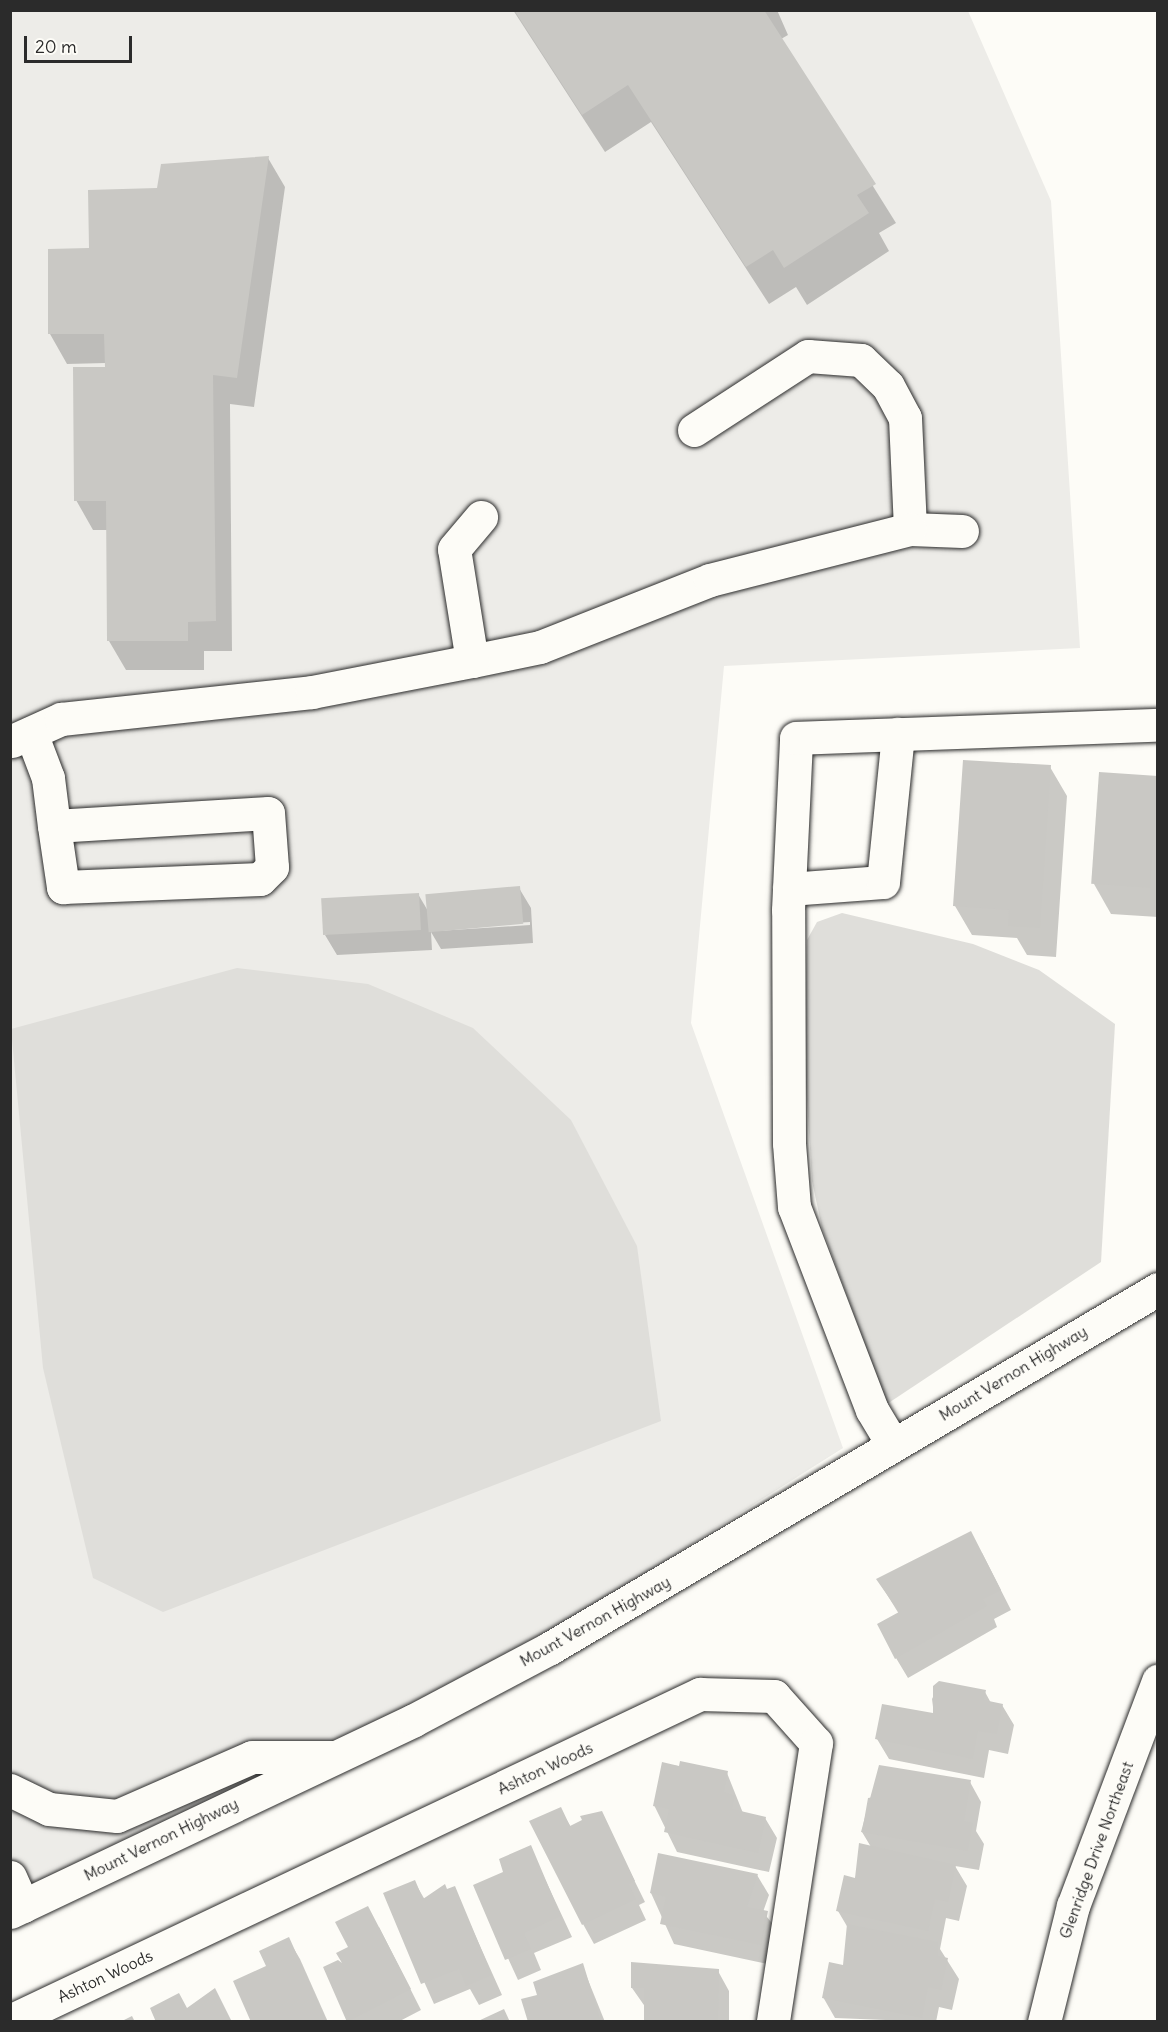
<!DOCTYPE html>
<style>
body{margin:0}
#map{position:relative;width:1168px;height:2032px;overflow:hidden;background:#fdfcf7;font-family:Delius,sans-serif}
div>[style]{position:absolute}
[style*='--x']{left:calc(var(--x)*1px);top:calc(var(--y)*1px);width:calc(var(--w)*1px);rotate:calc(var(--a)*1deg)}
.built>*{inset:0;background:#edece8}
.green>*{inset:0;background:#dfdeda}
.shadow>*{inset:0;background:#0003}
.building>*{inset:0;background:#c9c8c4;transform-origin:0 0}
.roads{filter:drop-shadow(0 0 2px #2b2b2b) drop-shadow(0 0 2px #2b2b2b)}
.minor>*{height:33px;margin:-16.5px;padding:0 16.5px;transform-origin:16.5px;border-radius:16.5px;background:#fdfcf7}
.major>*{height:33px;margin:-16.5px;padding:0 16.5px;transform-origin:16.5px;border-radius:16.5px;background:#fdfcf7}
span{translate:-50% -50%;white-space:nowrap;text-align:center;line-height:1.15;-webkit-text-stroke:5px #fdfcf7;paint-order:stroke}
.street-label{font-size:16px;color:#2b2b2b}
.frame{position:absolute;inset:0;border:12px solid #2b2b2b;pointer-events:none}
.scale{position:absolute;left:24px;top:36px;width:108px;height:27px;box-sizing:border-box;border:3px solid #2b2b2b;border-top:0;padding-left:8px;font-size:18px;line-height:21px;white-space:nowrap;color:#2b2b2b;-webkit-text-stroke:4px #fdfcf7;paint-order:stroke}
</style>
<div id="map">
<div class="built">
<div style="clip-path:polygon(11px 11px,968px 11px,1051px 201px,1080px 648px,724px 666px,691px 1023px,843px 1448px,414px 1720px,11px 1920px)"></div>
</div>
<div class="green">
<div style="clip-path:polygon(842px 913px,973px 944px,1039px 970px,1115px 1024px,1101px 1262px,887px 1404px,822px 1228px,812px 1181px,804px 1050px,807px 940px,817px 922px)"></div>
<div style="clip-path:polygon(237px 968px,368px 984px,473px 1028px,571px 1120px,637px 1246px,661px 1421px,163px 1612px,93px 1578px,43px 1368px,11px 1029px)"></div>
</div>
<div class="shadow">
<div style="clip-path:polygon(513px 10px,777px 10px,788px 35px,781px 39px,896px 223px,879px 233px,889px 251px,807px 305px,796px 287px,769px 304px,651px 122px,605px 152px)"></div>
<div style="clip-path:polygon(268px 158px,285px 187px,254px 407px,230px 404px,232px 651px,204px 651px,204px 670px,126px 670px,109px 641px,107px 530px,93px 530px,76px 500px,106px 363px,67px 364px,50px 334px,49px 250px,91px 250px,158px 189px)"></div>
<div style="clip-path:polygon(1050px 767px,1067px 796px,1056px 957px,1027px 955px,1017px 938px,972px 935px,955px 906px)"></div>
<div style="clip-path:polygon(1158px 777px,1158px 917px,1111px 914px,1094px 884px)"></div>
<div style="clip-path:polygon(evenodd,519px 888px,531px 908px,533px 943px,441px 949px,431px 932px,432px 950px,337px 955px,325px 935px,418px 894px,428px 911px,519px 888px,530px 922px,530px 925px,437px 931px,437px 928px,530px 922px)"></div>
<div style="clip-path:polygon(982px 1553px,1011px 1610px,994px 1619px,997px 1627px,908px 1678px,896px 1658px,899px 1614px,878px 1580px)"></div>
<div style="clip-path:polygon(940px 1683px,985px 1692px,991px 1703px,1002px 1705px,1014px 1725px,1008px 1754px,989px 1750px,984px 1778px,889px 1759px,877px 1739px,934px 1715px,932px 1699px)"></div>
<div style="clip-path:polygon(664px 1764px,727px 1773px,743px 1813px,765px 1818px,777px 1838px,769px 1872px,677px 1852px,654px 1805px)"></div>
<div style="clip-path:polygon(970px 1782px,981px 1802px,976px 1831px,984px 1844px,979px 1870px,955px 1866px,967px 1886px,959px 1921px,946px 1918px,940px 1949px,959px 1979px,952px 2010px,939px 2007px,936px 2022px,835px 2018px,823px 1997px,845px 1967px,848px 1928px,838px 1911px,871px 1847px,862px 1832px,868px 1798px)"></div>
<div style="clip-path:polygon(560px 1809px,571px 1827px,601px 1813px,645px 1902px,639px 1905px,646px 1920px,594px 1944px,583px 1924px)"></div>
<div style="clip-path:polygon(530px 1847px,572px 1937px,534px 1953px,541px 1970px,518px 1980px,475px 1886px,505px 1873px)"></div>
<div style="clip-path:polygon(757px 1875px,769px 1895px,763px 1912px,779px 1932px,772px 1965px,674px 1944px,651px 1893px)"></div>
<div style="clip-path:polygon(414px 1881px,425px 1900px,454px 1888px,502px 1995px,479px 2005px,470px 1989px,434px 2004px,385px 1894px)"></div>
<div style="clip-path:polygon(379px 1927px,421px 2010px,398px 2022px,349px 2022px,324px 1968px,346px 1969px,350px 1948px)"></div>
<div style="clip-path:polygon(288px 1939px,300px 1959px,328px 2022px,253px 2022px,268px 1966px)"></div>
<div style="clip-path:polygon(582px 1965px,605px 2022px,530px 2022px,539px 1996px)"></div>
<div style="clip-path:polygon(718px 1971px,729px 1991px,729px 2022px,645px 2022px,646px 2008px,632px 1988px)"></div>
</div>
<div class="building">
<div style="clip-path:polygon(514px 10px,764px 10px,876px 184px,857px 195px,869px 213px,784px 268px,773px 250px,746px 267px,628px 85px,582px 115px)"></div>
<div style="clip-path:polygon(269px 156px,237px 378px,213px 375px,216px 621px,188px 622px,188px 641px,107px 641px,106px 501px,74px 501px,73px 367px,105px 367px,104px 334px,48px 334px,48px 249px,89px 248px,88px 190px,157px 188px,161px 164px)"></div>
<div style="clip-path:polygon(963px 760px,1051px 765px,1040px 928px,1008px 926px,1009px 910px,953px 906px)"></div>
<div style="left:1099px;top:772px;width:59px;height:112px;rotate:4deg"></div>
<div style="left:520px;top:886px;width:38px;height:95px;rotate:85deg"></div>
<div style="left:419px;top:893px;width:37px;height:98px;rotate:87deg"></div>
<div style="clip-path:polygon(971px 1531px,1001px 1590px,983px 1599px,987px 1606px,895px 1659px,877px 1624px,899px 1612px,876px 1579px)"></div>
<div style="clip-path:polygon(939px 1681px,986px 1690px,984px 1700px,1003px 1704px,997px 1734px,978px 1731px,973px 1759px,875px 1739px,882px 1704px,933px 1713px,933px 1686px)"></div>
<div style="clip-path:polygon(680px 1761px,728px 1771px,724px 1792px,735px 1796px,732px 1809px,766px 1817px,758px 1853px,664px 1832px,669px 1809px,653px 1806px,662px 1762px,679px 1766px)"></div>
<div style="clip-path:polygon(879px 1765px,971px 1780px,964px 1821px,973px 1823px,968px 1851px,861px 1832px)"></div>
<div style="clip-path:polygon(561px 1807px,570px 1826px,582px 1820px,580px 1816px,602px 1811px,635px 1881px,629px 1884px,636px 1899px,582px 1925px,529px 1821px)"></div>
<div style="clip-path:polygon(859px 1843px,956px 1865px,948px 1902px,935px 1899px,928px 1931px,836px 1911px,844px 1875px,855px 1878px)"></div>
<div style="clip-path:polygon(531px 1845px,561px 1916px,524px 1933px,531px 1949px,505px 1960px,473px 1885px,503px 1872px,499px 1859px)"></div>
<div style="clip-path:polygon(658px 1853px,758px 1874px,747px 1907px,768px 1911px,761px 1945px,660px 1924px,666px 1897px,650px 1893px)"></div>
<div style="clip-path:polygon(415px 1880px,423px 1899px,445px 1884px,447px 1889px,455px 1886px,492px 1975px,466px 1986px,459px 1969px,421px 1984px,383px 1893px)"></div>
<div style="clip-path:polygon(368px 1906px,411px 1989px,347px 2022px,323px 1967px,338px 1960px,342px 1963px,336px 1953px,348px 1947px,335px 1922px)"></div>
<div style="clip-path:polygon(847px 1924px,938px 1942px,938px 1956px,948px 1958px,941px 1990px,928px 1987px,922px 2018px,822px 1998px,829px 1962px,843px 1965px)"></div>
<div style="clip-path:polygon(289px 1937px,327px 2022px,251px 2022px,233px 1981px,266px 1966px,259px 1951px)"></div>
<div style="clip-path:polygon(631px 1962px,719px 1969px,718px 2022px,644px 2022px,644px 1988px,631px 1988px)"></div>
<div style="clip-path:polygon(583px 1963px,601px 2022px,528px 2022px,521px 1999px,537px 1995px,533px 1982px)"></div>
<div style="clip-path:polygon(215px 1988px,232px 2022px,156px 2022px,150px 2008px,179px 1993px,187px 2008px)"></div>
<div style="clip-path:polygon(504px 2009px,510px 2022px,476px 2022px)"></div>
<div style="clip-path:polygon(132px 2016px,135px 2022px,120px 2022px)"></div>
</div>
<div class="roads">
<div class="minor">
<div style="--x:694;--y:430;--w:136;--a:-33"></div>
<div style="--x:808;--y:356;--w:53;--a:4.3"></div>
<div style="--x:861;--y:360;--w:37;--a:44"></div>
<div style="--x:888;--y:386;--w:36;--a:62"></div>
<div style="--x:905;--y:418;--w:111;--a:87.4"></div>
<div style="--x:910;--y:529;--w:52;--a:2.2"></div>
<div style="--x:472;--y:661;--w:69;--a:-11.6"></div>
<div style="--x:540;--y:647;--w:183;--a:-21.5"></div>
<div style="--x:710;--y:580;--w:206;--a:-14.3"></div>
<div style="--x:31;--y:733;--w:48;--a:69.3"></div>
<div style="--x:48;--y:778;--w:48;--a:82.9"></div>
<div style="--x:54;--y:826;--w:62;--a:81.6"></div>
<div style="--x:63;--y:887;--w:197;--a:-2.3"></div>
<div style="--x:260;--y:879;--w:17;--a:-45"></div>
<div style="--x:272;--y:867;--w:54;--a:-94.2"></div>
<div style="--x:268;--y:813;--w:214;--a:176.5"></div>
<div style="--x:12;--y:741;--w:54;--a:-24.2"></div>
<div style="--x:61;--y:719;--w:252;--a:-6.1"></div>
<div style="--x:312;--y:692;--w:163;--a:-11"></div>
<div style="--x:472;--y:661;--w:113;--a:-99.1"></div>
<div style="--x:454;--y:549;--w:42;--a:-49.8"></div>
<div style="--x:789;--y:889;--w:94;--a:-4.3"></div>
<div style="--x:883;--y:882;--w:149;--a:-84.2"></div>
<div style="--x:893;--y:1445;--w:41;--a:-121"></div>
<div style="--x:872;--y:1410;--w:217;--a:-111"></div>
<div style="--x:794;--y:1207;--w:64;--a:-94.5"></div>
<div style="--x:789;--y:1143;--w:233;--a:-90.2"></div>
<div style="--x:788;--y:910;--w:172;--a:-87.3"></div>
<div style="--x:796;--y:738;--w:362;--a:-2.1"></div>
<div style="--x:10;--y:1790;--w:43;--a:26"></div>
<div style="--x:49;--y:1809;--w:68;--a:5.9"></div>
<div style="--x:117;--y:1816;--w:147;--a:-23.6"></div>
<div style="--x:252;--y:1757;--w:81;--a:0"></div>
<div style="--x:10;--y:1877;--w:32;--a:66"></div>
<div style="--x:10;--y:2021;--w:764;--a:-25.36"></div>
<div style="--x:700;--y:1694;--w:74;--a:1.5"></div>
<div style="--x:774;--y:1696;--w:63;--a:48.2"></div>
<div style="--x:816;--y:1743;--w:282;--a:98.8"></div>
<div style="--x:1044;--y:2022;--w:120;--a:-76"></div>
<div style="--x:1073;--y:1906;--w:241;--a:-69.3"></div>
</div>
<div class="major">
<div style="--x:10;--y:1912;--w:447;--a:-25.4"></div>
<div style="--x:414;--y:1720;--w:154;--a:-27.9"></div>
<div style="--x:550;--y:1648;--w:706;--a:-30.56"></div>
</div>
</div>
<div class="street-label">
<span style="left:1013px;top:1373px;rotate:-31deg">Mount Vernon Highway</span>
<span style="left:595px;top:1621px;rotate:-29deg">Mount Vernon Highway</span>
<span style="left:545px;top:1768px;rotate:-25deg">Ashton Woods</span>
<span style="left:161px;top:1839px;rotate:-26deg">Mount Vernon Highway</span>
<span style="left:1096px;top:1850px;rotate:-70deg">Glenridge Drive Northeast</span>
<span style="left:105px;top:1976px;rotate:-25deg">Ashton Woods</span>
</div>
<div class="frame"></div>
<div class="scale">20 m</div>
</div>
